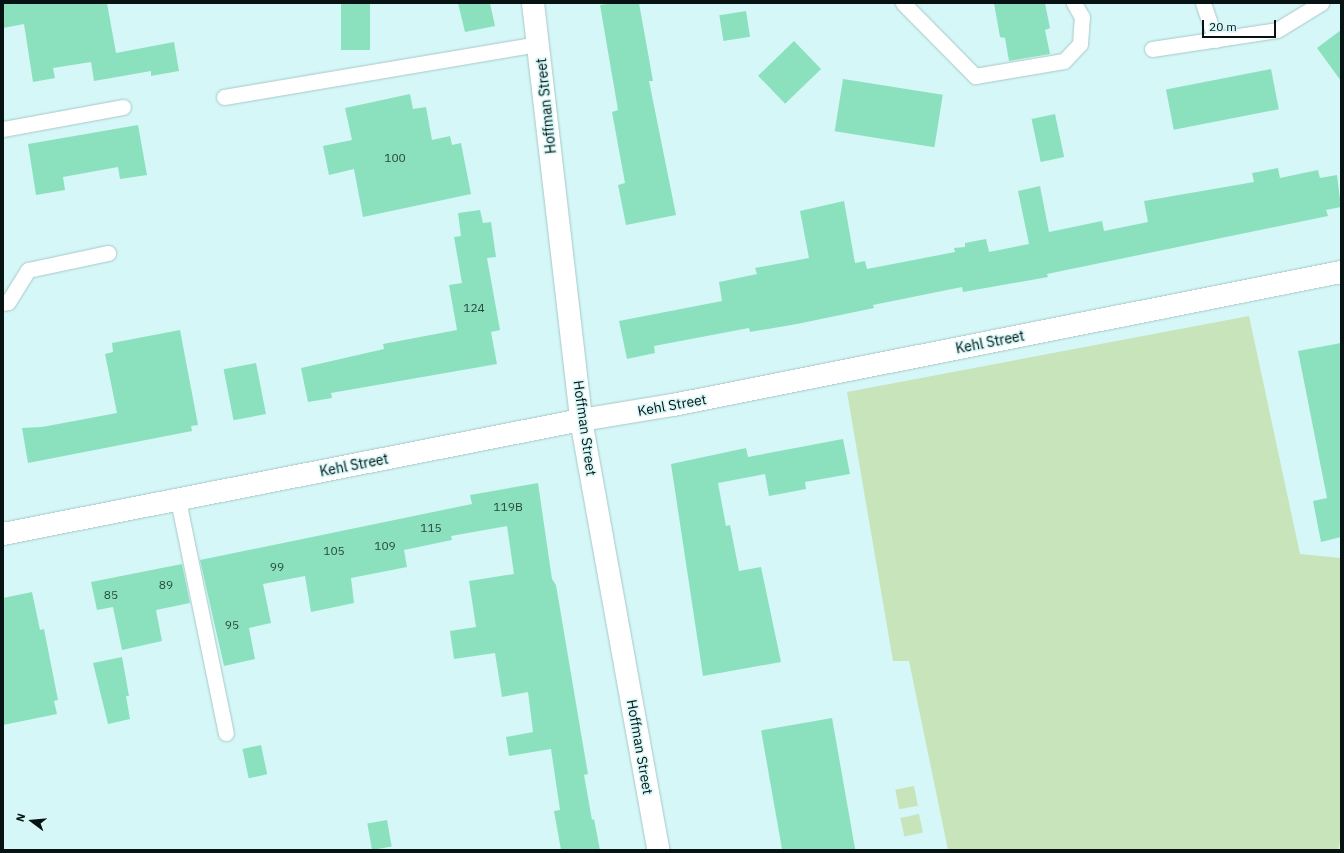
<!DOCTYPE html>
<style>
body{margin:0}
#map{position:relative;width:1344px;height:853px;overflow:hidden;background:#d6f7f7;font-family:"IBM Plex Sans",sans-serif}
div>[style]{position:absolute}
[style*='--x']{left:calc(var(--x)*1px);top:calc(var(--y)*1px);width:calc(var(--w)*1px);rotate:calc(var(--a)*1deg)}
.green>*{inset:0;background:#c7e4ba;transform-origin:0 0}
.building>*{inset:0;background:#8be1be;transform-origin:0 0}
.roads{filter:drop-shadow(0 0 1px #a8c8c8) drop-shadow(0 0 1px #a8c8c8)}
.service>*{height:15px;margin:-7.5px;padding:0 7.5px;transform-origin:7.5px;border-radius:7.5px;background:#fff}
.minor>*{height:22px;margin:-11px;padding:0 11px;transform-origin:11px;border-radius:11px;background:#fff}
.tertiary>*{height:22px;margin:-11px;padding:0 11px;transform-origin:11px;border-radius:11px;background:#fff}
span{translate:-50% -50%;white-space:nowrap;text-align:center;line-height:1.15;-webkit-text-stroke:3px #d6f7f7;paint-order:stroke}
.number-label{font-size:12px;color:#28463e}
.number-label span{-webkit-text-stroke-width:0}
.street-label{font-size:14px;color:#071313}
.frame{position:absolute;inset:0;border:4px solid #071313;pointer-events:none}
.north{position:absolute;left:12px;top:801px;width:40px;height:40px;-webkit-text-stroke:3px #d6f7f7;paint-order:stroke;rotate:286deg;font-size:11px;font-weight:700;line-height:16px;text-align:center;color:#071313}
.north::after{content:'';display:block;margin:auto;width:14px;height:18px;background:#071313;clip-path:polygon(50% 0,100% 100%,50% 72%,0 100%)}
.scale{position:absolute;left:1202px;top:20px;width:74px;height:18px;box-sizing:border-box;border:2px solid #071313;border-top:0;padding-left:5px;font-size:12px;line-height:14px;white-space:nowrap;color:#071313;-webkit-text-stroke:3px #d6f7f7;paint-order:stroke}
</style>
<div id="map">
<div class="green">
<div style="clip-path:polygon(1249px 316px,1300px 554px,1341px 558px,1341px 839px,1338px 850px,948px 850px,909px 661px,893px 661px,847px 392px)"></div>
<div style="left:914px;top:786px;width:20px;height:19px;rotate:79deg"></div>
<div style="left:919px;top:814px;width:19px;height:19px;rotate:78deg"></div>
</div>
<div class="building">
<div style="clip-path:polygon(3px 3px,107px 3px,116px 53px,174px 42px,179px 71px,151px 76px,151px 71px,94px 81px,91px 62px,53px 68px,55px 78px,33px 82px,24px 24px,3px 28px)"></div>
<div style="left:341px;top:3px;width:29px;height:47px"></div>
<div style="clip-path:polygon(458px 3px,490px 3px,495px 26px,465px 32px)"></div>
<div style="clip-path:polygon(613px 3px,639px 3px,653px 81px,649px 81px,676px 215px,626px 225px,618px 185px,625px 183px,612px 112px,618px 110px,600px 5px)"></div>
<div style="clip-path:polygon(994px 3px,1045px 3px,1050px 28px,1045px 30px,1050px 54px,1009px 61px,1005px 38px,1000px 37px)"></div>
<div style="left:746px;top:11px;width:26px;height:27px;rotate:81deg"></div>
<div style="clip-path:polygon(1341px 30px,1341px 81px,1317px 48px)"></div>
<div style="left:794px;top:41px;width:39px;height:50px;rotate:46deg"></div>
<div style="left:1271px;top:69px;width:41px;height:107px;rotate:79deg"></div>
<div style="left:843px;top:79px;width:101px;height:53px;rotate:9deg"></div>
<div style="clip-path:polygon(410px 94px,413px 109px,426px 107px,432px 140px,450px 136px,452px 145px,461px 143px,471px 194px,363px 217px,354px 169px,329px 175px,323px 146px,352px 140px,345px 108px)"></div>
<div style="left:1055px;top:114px;width:44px;height:24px;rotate:78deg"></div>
<div style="clip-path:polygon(138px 125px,147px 175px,120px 179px,118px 167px,63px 177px,65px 190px,36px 195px,28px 144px)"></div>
<div style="clip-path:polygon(1278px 168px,1280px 178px,1318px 170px,1320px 178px,1337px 175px,1341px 207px,1326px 210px,1328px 216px,1047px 274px,1048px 277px,963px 292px,962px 287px,873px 305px,874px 308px,797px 324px,750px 332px,749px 328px,654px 346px,655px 353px,627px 359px,619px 321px,722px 301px,719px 282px,757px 274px,755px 268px,809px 258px,800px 211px,844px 201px,855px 263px,865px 261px,867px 269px,955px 252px,954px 248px,965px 247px,965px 243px,986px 239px,989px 252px,1029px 244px,1018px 191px,1040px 186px,1049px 232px,1102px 221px,1104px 231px,1148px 222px,1144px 201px,1254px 182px,1252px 173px)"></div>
<div style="clip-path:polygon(480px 210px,483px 223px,491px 222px,496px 257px,487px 258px,500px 330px,491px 332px,497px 364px,331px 393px,332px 398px,308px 402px,301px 368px,384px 349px,383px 344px,457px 330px,449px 285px,462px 283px,454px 237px,461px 236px,458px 213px)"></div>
<div style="clip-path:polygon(180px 330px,198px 425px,191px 426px,192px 431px,28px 463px,22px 428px,42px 427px,117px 413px,105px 354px,113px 352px,112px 343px)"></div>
<div style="clip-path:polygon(1341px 343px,1341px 537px,1321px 542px,1313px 501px,1327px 498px,1298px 351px)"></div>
<div style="left:256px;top:363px;width:52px;height:33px;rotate:79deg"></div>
<div style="clip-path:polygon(843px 439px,850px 474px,805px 482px,806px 489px,769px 496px,765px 474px,718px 483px,726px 526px,730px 525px,739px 571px,761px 567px,781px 662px,703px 676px,671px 464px,746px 448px,748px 457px)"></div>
<div style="clip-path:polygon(538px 483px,552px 579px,556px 585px,582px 739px,588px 774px,584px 775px,592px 820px,594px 819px,600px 850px,561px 850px,554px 811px,560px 810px,551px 749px,509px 756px,506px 737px,533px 732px,528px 692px,502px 697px,495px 653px,454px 659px,450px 631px,476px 627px,469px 581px,514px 574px,507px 526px,451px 536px,452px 540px,404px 550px,407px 567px,351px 578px,354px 603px,311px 612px,305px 576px,263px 584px,271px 623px,249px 628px,255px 659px,224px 666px,200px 560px,472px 504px,470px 495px)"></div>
<div style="clip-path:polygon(182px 564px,190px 603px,156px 610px,162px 641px,122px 650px,113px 607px,97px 610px,91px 582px)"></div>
<div style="clip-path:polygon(32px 592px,40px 630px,44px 629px,58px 700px,54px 701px,57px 714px,3px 725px,3px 598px)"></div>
<div style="clip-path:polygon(122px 657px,129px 696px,126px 696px,130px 719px,108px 724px,93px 663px)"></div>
<div style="left:832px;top:718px;width:134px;height:72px;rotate:80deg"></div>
<div style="left:261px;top:745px;width:30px;height:19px;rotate:78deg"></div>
<div style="left:387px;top:820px;width:27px;height:20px;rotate:80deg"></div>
</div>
<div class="roads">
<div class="service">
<div style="--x:903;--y:3;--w:103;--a:45.4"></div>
<div style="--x:975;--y:76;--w:90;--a:-9.6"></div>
<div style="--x:1064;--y:61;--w:23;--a:-47"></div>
<div style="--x:1080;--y:44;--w:27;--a:-86"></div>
<div style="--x:1082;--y:17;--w:16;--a:-120"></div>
<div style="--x:1203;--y:3;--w:39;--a:71"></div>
<div style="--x:1152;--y:49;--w:126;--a:-8.6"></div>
<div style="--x:1277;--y:30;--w:52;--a:-31.5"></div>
<div style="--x:224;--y:97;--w:319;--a:-9.6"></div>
<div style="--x:3;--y:129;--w:122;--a:-10.4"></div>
<div style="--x:3;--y:303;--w:5;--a:-11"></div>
<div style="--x:8;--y:302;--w:38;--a:-58"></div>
<div style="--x:28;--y:270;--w:82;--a:-12"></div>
<div style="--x:178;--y:500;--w:238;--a:78.4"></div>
</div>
<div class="minor">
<div style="--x:3;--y:534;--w:589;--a:-11.16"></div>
<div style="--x:581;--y:420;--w:93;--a:-9.3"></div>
<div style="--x:673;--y:405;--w:681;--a:-11.26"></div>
</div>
<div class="tertiary">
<div style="--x:533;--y:3;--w:420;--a:83.4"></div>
<div style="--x:581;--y:420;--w:437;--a:79.8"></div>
</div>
</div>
<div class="number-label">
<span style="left:395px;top:158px">100</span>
<span style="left:474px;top:308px">124</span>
<span style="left:508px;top:507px">119B</span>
<span style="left:431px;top:528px">115</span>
<span style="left:385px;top:546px">109</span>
<span style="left:334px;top:551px">105</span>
<span style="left:277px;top:567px">99</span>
<span style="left:166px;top:585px">89</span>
<span style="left:111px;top:595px">85</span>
<span style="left:232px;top:625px">95</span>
</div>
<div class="street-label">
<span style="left:546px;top:106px;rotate:-96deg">Hoffman Street</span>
<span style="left:990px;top:342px;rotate:-11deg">Kehl Street</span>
<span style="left:672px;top:405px;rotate:-10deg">Kehl Street</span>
<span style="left:585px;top:428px;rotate:82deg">Hoffman Street</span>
<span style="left:354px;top:465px;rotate:-11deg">Kehl Street</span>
<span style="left:640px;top:747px;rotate:80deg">Hoffman Street</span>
</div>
<div class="frame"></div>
<div class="north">N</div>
<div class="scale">20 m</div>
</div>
